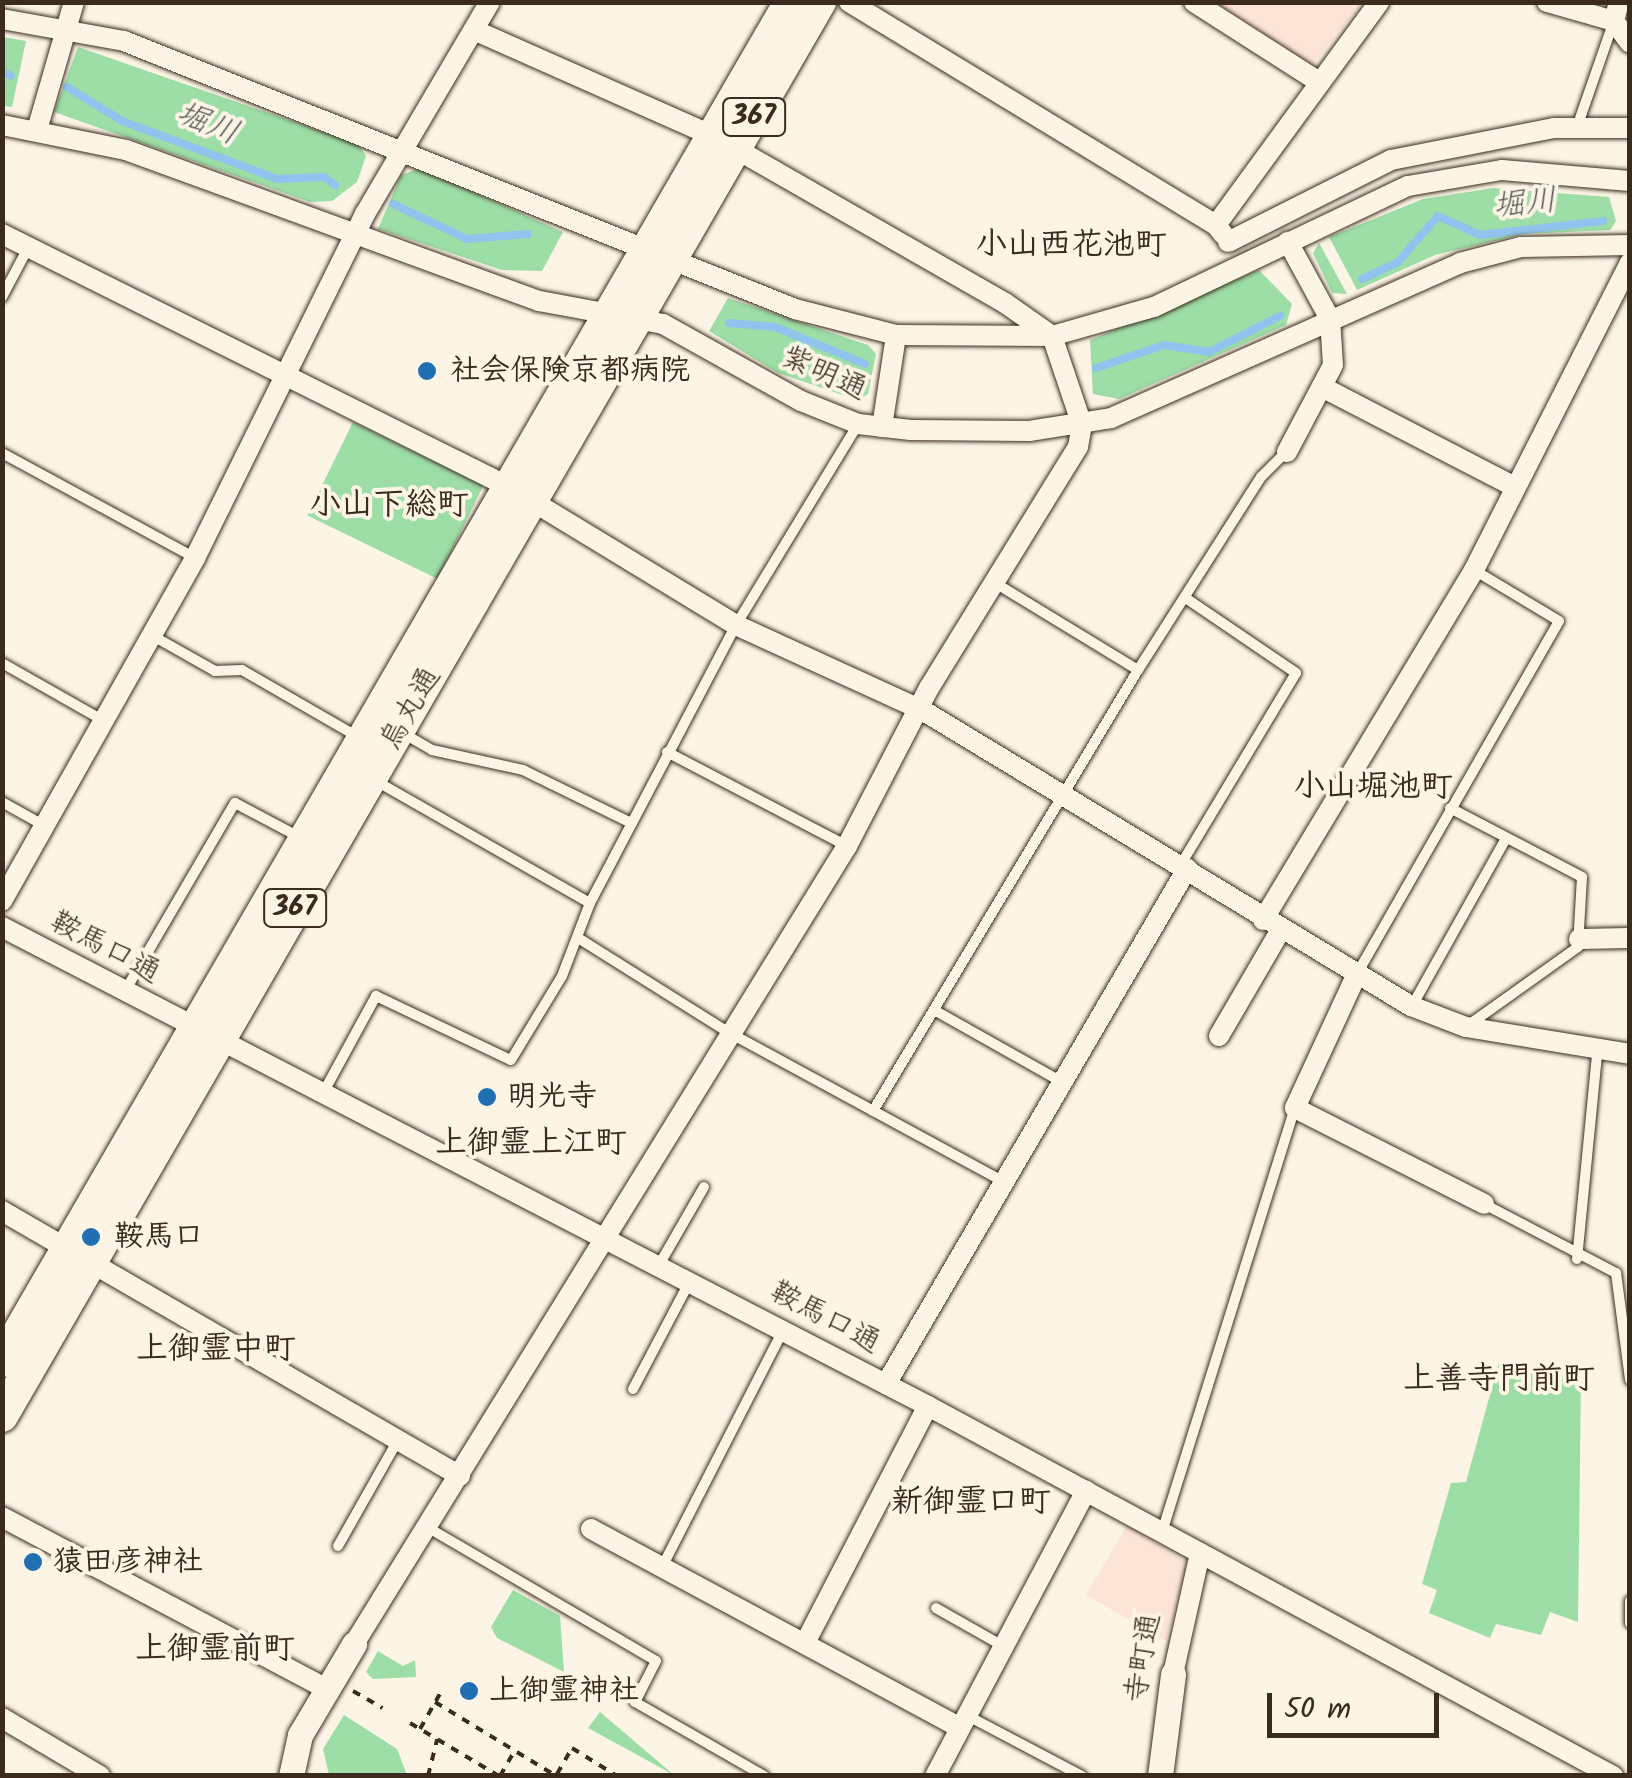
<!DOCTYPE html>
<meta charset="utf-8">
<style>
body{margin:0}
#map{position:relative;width:1632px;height:1778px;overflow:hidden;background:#fcf5e5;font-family:Kalam,"Klee One",sans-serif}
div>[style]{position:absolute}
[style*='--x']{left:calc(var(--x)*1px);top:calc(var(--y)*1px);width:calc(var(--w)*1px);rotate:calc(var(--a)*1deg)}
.built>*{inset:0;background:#fce5d7}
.green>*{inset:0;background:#9ddda6;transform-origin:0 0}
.stream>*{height:8px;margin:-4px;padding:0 4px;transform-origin:4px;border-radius:4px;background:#90c3ed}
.path>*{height:4px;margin-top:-2px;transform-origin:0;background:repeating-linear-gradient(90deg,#3b2a1e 0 8px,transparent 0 16px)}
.roads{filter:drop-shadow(0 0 2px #3b2a1e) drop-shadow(0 0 2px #3b2a1e)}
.service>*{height:10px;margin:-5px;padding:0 5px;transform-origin:5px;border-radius:5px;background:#fcf5e5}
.minor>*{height:20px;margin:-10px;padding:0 10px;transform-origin:10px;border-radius:10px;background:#fcf5e5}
.tertiary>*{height:25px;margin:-12.5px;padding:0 12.5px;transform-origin:12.5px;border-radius:12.5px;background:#fcf5e5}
.trunk>*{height:32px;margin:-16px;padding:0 16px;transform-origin:16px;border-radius:16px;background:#fcf5e5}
.dots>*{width:28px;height:28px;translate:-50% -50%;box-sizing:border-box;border:5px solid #fcf5e5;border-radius:50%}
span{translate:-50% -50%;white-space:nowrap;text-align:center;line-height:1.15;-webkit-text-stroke:8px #fcf5e5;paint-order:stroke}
.shield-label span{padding:2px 8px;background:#fcf5e5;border:2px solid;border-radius:8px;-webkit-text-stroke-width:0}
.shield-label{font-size:28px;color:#3b2a1e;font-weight:700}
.poi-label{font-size:30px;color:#3b2a1e;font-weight:700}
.left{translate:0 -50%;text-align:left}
.street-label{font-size:30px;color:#3b2a1e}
.water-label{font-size:32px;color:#54585c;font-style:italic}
.neighbourhood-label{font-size:32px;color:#3b2a1e;font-weight:700}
.frame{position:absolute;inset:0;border:5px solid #3b2a1e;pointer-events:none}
.scale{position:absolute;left:1267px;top:1693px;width:172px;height:45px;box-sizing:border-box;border:5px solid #3b2a1e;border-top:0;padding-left:12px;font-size:30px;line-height:35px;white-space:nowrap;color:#3b2a1e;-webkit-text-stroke:8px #fcf5e5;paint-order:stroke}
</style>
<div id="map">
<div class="built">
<div style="clip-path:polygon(1217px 3px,1362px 3px,1312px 66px)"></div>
<div style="clip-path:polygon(1128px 1524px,1187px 1563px,1166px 1641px,1086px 1595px)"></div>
</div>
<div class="green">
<div style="clip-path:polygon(3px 37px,26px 41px,12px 107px,3px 106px)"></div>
<div style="clip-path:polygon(78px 47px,358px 144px,366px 156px,357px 182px,332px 201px,310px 202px,54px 112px)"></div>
<div style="clip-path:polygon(420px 168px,563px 232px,542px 271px,502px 270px,378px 229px,401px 175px)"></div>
<div style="clip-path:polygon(1493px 188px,1609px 197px,1616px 221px,1610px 230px,1524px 234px,1435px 255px,1357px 290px,1329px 237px,1423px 199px)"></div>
<div style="clip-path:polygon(1319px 243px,1347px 294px,1332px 293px,1313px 253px)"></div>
<div style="clip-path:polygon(1259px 270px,1292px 304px,1286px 325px,1119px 399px,1093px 394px,1090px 340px)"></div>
<div style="clip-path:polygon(728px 298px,868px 345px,876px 354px,868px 394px,858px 400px,778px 373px,709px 331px)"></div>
<div style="left:353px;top:422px;width:145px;height:104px;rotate:26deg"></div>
<div style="clip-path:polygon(1499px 1362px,1581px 1379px,1578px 1622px,1550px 1612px,1541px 1635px,1496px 1624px,1490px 1638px,1429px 1613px,1437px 1590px,1422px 1584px,1451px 1483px,1466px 1482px)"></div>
<div style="clip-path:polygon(513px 1590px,560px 1616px,564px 1672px,497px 1638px,491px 1627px)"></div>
<div style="clip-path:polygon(378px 1651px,403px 1666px,415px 1660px,416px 1677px,373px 1679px,366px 1672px)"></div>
<div style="clip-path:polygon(600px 1712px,674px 1775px,588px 1728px)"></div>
<div style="clip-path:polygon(344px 1715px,397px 1749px,407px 1775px,329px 1775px,323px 1749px)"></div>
</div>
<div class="stream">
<div style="--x:2;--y:71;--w:10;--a:29"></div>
<div style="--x:67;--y:87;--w:65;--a:31.7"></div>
<div style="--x:122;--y:121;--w:165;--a:20.5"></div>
<div style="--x:277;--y:179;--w:47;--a:-2.4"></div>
<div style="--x:324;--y:177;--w:14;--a:36"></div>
<div style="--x:393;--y:204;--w:82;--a:25.3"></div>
<div style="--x:467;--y:239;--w:61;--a:-4.7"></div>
<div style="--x:1362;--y:279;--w:40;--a:-25"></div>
<div style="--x:1398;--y:262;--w:61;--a:-49"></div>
<div style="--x:1438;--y:216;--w:46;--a:24.3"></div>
<div style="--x:1480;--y:235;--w:124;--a:-6.5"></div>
<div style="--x:729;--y:323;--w:46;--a:5"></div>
<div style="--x:775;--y:327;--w:97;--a:22.3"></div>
<div style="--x:1096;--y:368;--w:72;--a:-18.7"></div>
<div style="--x:1164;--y:345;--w:46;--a:8.8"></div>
<div style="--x:1209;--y:352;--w:80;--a:-26.9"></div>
</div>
<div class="path">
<div style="--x:353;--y:1691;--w:34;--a:30"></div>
<div style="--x:435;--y:1702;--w:142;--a:31.4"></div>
<div style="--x:410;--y:1723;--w:104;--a:30.8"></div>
<div style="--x:420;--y:1729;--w:43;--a:-60.4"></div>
<div style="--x:557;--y:1774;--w:30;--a:-60"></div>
<div style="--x:572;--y:1748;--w:53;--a:31.9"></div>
<div style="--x:428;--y:1776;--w:38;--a:-76"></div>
<div style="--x:500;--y:1776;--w:30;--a:-60"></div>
</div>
<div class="roads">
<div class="service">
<div style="--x:1577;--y:127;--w:112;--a:-70.8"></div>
<div style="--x:2;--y:297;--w:58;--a:-62.1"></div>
<div style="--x:2;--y:453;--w:220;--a:28.5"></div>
<div style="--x:997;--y:584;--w:165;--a:31.4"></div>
<div style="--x:153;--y:636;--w:71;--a:29.4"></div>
<div style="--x:215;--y:671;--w:27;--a:-2"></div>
<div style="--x:242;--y:670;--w:136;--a:30"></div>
<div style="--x:2;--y:663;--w:120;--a:29.6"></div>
<div style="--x:401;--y:732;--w:36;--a:30"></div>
<div style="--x:432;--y:750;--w:93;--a:12.4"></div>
<div style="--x:523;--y:770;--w:120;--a:26.1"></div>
<div style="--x:667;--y:752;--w:203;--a:27.6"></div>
<div style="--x:376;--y:781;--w:246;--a:29.7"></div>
<div style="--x:2;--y:802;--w:49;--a:29.2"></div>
<div style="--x:1450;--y:808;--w:149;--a:27.6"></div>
<div style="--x:1582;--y:877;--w:70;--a:93.3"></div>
<div style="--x:1578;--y:947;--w:138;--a:144.5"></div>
<div style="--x:1180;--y:866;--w:225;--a:-59"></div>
<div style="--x:1296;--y:673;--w:135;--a:-145.8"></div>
<div style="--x:578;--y:938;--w:177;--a:32.1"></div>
<div style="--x:728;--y:1032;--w:314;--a:28.5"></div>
<div style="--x:1358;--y:972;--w:404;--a:-60.2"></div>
<div style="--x:1559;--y:621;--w:99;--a:-149"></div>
<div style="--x:125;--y:991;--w:218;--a:-59.7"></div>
<div style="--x:235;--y:803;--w:75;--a:27.9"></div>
<div style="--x:1412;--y:1006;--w:188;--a:-60.7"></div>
<div style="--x:934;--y:1010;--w:147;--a:29.4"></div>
<div style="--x:322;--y:1095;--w:113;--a:-61.4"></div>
<div style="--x:376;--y:996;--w:149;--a:25.4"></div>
<div style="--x:511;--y:1060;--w:98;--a:-58.7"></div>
<div style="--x:562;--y:976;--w:78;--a:-69"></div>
<div style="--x:590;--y:903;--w:314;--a:-62.3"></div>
<div style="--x:736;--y:625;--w:235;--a:-58.7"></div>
<div style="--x:873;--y:1111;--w:514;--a:-59"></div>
<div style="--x:1138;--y:670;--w:229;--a:-57.5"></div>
<div style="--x:1261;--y:477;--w:35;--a:-45"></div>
<div style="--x:1484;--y:1204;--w:149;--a:27.6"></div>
<div style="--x:1616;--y:1273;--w:108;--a:82.5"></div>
<div style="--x:1577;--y:1259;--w:206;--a:-84.4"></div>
<div style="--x:659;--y:1265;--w:90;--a:-60"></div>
<div style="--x:633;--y:1389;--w:122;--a:-62.2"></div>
<div style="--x:427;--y:1527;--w:265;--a:30.3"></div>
<div style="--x:656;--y:1661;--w:46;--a:117.1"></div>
<div style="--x:635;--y:1702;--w:149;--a:29.8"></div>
<div style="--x:1162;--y:1532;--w:444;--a:-72.6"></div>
<div style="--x:338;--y:1546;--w:122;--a:-60.5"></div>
<div style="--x:662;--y:1567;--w:265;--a:-62.9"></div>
<div style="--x:1630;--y:1601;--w:22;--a:90"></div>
<div style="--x:936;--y:1608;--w:77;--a:29.6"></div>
<div style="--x:968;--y:1716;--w:129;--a:27.8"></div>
</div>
<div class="minor">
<div style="--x:849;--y:2;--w:429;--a:31.3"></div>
<div style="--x:1194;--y:2;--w:148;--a:32.6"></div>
<div style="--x:1547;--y:2;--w:70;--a:15.8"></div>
<div style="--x:1619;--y:2;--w:20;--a:105"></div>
<div style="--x:1614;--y:21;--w:27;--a:54"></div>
<div style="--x:2;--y:19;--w:124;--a:10.2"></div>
<div style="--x:124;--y:41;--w:723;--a:21.77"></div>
<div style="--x:795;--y:309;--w:104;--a:14.4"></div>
<div style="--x:896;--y:335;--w:156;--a:0.4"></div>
<div style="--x:1052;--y:336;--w:106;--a:-15.9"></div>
<div style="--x:1154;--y:307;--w:281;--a:-25.5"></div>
<div style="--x:1408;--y:186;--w:95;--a:-9.7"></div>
<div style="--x:1502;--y:170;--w:128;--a:4.9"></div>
<div style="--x:2;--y:125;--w:126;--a:11.4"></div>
<div style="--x:126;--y:150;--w:440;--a:20.1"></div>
<div style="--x:539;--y:301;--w:126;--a:10.5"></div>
<div style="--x:663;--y:324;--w:158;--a:29.2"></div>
<div style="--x:801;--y:401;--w:61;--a:22"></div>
<div style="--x:858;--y:424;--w:53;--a:6.5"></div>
<div style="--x:911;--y:430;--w:118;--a:0.5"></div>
<div style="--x:1029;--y:431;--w:83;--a:-9"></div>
<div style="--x:1111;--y:418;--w:382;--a:-23.9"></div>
<div style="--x:1460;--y:263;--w:63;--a:-14.7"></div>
<div style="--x:1521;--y:247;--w:109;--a:-1.1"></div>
<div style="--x:37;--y:130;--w:133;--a:-73.9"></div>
<div style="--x:2;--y:234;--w:567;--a:26.52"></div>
<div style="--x:509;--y:487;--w:266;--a:31.3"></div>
<div style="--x:736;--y:625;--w:205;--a:24.6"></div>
<div style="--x:922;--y:710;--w:572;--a:31.19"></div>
<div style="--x:1411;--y:1006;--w:59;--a:20.9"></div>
<div style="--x:1466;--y:1027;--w:166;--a:9.3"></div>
<div style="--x:1223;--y:234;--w:11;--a:-128"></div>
<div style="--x:1216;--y:225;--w:276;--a:-53.8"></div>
<div style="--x:1228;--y:242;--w:182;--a:-26.7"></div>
<div style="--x:1391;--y:160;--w:166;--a:-11.1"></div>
<div style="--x:1554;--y:128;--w:76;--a:0"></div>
<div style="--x:1322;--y:387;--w:217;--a:27.4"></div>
<div style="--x:882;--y:427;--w:93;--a:-81.3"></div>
<div style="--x:1287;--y:452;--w:98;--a:-62.1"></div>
<div style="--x:1333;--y:365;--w:46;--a:-93.7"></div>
<div style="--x:1330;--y:319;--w:88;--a:-118.6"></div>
<div style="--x:2;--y:901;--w:394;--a:-60.6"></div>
<div style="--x:195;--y:558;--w:384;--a:-63.7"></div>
<div style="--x:365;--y:214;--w:246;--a:-59.5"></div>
<div style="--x:1263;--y:920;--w:409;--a:-58.9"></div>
<div style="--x:1474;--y:570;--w:345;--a:-63.1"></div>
<div style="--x:2;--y:927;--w:1043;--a:27.35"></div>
<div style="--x:928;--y:1406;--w:779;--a:28.38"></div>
<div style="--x:1579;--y:939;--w:51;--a:-1.1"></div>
<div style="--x:1355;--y:978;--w:143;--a:114.8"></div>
<div style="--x:1295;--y:1108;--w:212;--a:26.9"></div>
<div style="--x:1219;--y:1036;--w:121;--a:-59.8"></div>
<div style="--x:2;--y:1211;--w:529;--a:30.05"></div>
<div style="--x:886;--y:1384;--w:597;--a:-59.7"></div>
<div style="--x:2;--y:1517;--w:368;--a:27.9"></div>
<div style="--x:591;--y:1529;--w:419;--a:28.3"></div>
<div style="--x:805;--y:1643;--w:267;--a:-62.6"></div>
<div style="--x:354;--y:1644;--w:938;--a:-58.29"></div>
<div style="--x:847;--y:846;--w:178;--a:-62.6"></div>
<div style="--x:929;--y:688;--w:283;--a:-58.3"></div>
<div style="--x:1078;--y:447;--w:22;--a:-80"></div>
<div style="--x:1082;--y:425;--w:94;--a:-108.6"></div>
<div style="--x:1052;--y:336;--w:57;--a:-144.9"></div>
<div style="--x:1005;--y:303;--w:336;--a:-150.2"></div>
<div style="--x:713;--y:136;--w:261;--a:-156.1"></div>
<div style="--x:1173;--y:1674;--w:124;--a:-77.4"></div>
<div style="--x:2;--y:1718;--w:114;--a:30.6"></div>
<div style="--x:935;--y:1776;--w:323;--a:-62.1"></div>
</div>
<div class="tertiary">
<div style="--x:291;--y:1776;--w:42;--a:-77.6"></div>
<div style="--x:300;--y:1735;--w:106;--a:-59.3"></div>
<div style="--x:1160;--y:1776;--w:103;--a:-82.7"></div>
</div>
<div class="trunk">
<div style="--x:2;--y:1361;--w:1571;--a:-59.89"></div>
<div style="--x:2;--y:1416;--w:1634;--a:-59.95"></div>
</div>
</div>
<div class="dots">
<div style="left:427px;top:371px;background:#1f6fb2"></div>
<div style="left:487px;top:1097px;background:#1f6fb2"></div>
<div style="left:91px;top:1237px;background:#1f6fb2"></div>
<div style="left:33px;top:1562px;background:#1f6fb2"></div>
<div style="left:469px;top:1691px;background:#1f6fb2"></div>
</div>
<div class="shield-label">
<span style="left:754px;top:117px">367</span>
<span style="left:295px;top:908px">367</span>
</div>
<div class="poi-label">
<span class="left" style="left:450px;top:371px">社会保険京都病院</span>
<span class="left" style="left:507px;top:1097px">明光寺</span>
<span class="left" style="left:114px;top:1237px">鞍馬口</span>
<span class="left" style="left:53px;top:1562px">猿田彦神社</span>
<span class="left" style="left:489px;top:1691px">上御霊神社</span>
</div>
<div class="street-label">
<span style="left:824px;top:374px;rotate:24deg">紫明通</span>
<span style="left:411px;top:709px;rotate:-60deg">烏丸通</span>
<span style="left:105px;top:948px;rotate:28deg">鞍馬口通</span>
<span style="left:825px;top:1318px;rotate:28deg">鞍馬口通</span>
<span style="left:1144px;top:1658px;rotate:-81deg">寺町通</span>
</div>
<div class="water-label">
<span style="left:207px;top:125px;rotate:22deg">堀川</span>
<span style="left:1525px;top:205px;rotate:-6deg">堀川</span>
</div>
<div class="neighbourhood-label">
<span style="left:1071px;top:246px">小山西花池町</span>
<span style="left:389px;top:506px">小山下総町</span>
<span style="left:1373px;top:788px">小山堀池町</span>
<span style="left:531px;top:1144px">上御霊上江町</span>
<span style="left:216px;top:1350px">上御霊中町</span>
<span style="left:1499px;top:1380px">上善寺門前町</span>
<span style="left:971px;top:1503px">新御霊口町</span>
<span style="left:215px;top:1650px">上御霊前町</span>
</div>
<div class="frame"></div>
<div class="scale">50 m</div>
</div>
